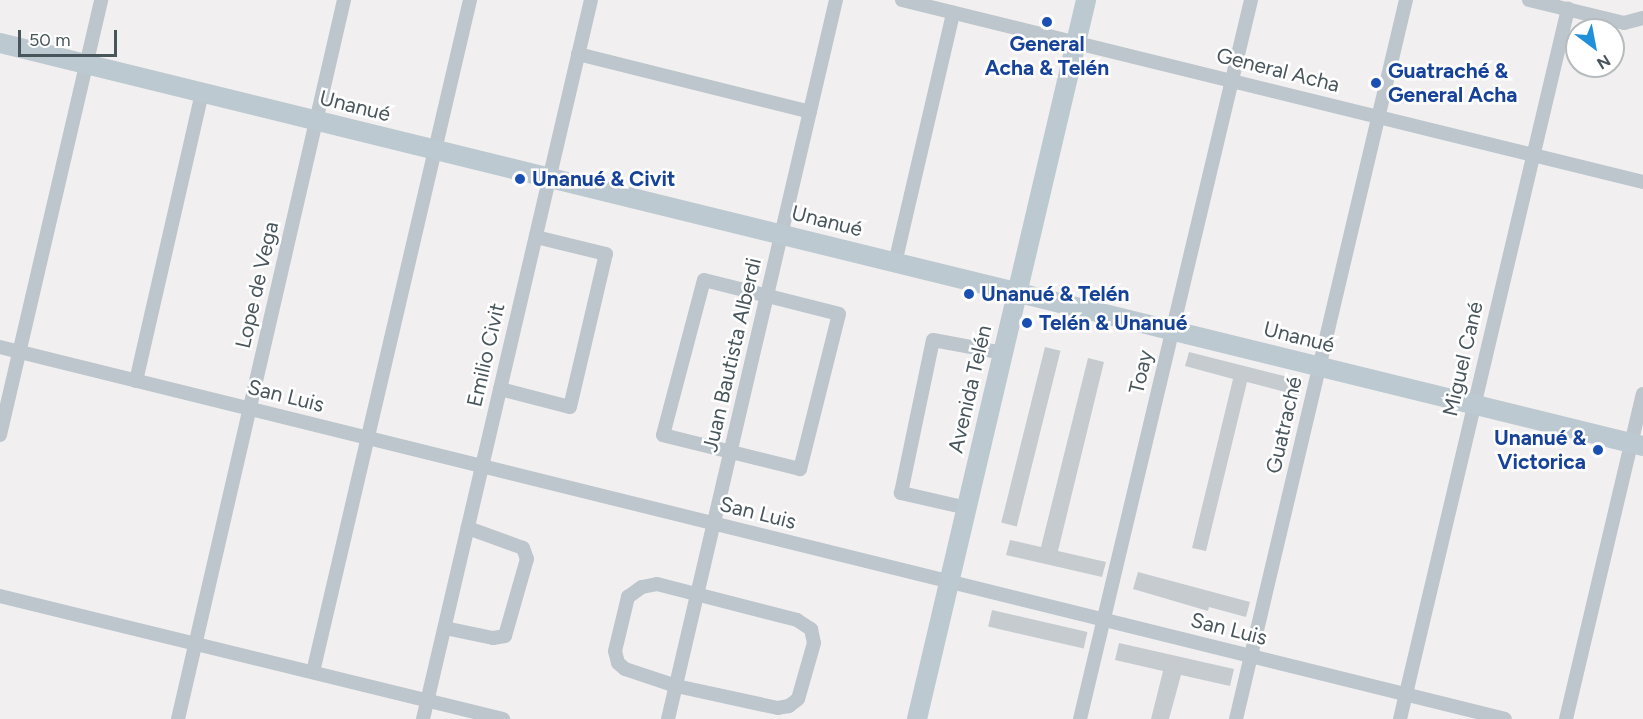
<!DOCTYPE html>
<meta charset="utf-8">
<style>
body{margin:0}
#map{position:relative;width:1643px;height:719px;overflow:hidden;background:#f2eff0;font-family:Figtree,sans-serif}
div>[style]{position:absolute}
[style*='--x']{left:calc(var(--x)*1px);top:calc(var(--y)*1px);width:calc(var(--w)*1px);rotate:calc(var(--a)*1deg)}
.building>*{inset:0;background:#c6cbcf;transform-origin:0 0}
.street>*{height:14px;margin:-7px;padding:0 7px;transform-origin:7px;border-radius:7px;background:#bcc6cc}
.secondary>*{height:20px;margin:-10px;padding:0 10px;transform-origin:10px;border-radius:10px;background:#bcc9d0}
.dots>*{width:16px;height:16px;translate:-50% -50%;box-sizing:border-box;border:3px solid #fff;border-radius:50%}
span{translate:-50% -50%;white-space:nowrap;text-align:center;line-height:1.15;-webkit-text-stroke:5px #fff;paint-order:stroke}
.transit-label{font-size:21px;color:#164399;font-weight:700}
.left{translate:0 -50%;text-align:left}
.right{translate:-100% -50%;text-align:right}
.street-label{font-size:21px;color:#48565c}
.north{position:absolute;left:1565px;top:18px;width:60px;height:60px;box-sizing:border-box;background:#fff;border:2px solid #b6bbbe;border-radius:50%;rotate:148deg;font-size:16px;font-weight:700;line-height:24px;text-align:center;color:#48565c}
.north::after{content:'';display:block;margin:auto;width:21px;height:27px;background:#2090db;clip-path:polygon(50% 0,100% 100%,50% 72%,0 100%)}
.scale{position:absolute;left:18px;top:30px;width:99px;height:27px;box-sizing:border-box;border:3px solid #48565c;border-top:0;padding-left:8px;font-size:18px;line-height:21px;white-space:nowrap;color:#48565c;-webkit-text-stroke:4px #fff;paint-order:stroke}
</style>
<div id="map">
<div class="building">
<div style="left:1045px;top:347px;width:16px;height:181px;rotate:14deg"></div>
<div style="clip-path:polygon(1189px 352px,1304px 381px,1300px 396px,1247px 382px,1206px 551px,1192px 548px,1233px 379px,1185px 366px)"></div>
<div style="clip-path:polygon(1088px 358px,1104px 362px,1058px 551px,1106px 562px,1102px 577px,1006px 555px,1010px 540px,1041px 547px)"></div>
<div style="clip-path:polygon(1138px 572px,1250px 602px,1246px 617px,1209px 607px,1208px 611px,1133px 589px)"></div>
<div style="left:992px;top:610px;width:98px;height:17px;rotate:13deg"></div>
<div style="clip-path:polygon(1119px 643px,1234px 669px,1230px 686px,1181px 675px,1169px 719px,1151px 719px,1163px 671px,1115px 660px)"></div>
</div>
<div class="street">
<div style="--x:902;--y:0;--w:763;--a:13.8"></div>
<div style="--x:1529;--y:0;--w:98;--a:13.6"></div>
<div style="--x:1624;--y:23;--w:20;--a:-15"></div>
<div style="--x:578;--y:54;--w:239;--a:14"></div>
<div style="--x:895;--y:263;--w:257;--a:-76.9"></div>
<div style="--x:704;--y:280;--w:139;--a:14.1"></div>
<div style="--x:839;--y:314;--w:160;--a:104.1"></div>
<div style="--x:800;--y:469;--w:141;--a:-166.1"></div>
<div style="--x:663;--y:435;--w:160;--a:-75.2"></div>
<div style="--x:0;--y:347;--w:1550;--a:13.88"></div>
<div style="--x:136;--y:381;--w:295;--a:-77.1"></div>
<div style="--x:500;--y:389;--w:72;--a:14.4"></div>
<div style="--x:570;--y:407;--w:157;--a:-76.8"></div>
<div style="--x:606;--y:254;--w:72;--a:-166.3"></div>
<div style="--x:0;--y:435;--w:447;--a:-76.9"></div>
<div style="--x:967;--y:508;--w:68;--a:-167.2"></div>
<div style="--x:901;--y:493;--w:156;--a:-78.2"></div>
<div style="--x:933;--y:340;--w:71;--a:10.5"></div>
<div style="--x:657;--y:584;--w:145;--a:14.4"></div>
<div style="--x:797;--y:620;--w:17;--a:33"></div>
<div style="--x:811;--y:629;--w:14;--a:78"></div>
<div style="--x:814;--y:643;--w:58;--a:105.9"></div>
<div style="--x:798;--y:699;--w:11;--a:142"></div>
<div style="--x:789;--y:706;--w:11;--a:170"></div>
<div style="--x:778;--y:708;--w:104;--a:-167.8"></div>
<div style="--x:676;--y:686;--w:54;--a:-161.6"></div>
<div style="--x:625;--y:669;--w:9;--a:-139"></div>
<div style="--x:618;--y:663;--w:12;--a:-104"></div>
<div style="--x:615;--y:651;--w:56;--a:-76.5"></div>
<div style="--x:628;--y:597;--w:17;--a:-36"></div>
<div style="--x:642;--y:587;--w:15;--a:-11"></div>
<div style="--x:0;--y:596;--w:518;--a:13.74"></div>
<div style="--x:445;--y:628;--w:49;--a:11.8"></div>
<div style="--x:493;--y:638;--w:12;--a:-9"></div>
<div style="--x:505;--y:636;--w:80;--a:-74.1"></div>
<div style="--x:527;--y:559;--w:12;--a:-110"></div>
<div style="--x:523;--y:548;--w:59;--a:-160"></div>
<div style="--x:313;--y:672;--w:690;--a:-76.85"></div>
<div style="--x:178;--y:719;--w:738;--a:-77"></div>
<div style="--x:423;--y:719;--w:738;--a:-76.85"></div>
<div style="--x:668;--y:719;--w:738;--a:-76.85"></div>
<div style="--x:1080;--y:719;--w:739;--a:-76.62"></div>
<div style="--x:1236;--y:719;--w:739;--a:-76.7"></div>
<div style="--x:1400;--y:719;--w:730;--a:-76.69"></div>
<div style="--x:1566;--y:719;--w:334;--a:-76.7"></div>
</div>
<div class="secondary">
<div style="--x:0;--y:43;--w:1692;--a:13.78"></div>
<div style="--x:917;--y:719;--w:739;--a:-76.77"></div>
</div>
<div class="dots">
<div style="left:1047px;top:22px;background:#1a4fb4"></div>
<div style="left:1376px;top:83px;background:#1a4fb4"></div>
<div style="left:520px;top:179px;background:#1a4fb4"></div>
<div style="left:969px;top:294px;background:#1a4fb4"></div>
<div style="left:1027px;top:323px;background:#1a4fb4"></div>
<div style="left:1598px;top:450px;background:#1a4fb4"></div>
</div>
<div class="transit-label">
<span style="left:1047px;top:56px">General<br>Acha &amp; Telén</span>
<span class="left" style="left:1388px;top:83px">Guatraché &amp;<br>General Acha</span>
<span class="left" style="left:532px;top:179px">Unanué &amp; Civit</span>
<span class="left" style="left:981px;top:294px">Unanué &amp; Telén</span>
<span class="left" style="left:1039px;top:323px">Telén &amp; Unanué</span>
<span class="right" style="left:1586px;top:450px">Unanué &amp;<br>Victorica</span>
</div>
<div class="street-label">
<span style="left:1278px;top:70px;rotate:14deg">General Acha</span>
<span style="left:355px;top:106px;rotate:14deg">Unanué</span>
<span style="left:827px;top:221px;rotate:14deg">Unanué</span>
<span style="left:257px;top:285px;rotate:-77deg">Lope de Vega</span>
<span style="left:1299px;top:337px;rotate:14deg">Unanué</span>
<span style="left:486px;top:355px;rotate:-77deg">Emilio Civit</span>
<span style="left:732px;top:355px;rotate:-77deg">Juan Bautista Alberdi</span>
<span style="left:1463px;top:359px;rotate:-77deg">Miguel Cané</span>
<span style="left:1141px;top:372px;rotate:-77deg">Toay</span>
<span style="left:970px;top:389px;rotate:-77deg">Avenida Telén</span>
<span style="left:286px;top:396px;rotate:14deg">San Luis</span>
<span style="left:1284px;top:425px;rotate:-77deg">Guatraché</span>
<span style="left:758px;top:513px;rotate:14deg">San Luis</span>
<span style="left:1229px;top:629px;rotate:14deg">San Luis</span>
</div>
<div class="north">N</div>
<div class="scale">50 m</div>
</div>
